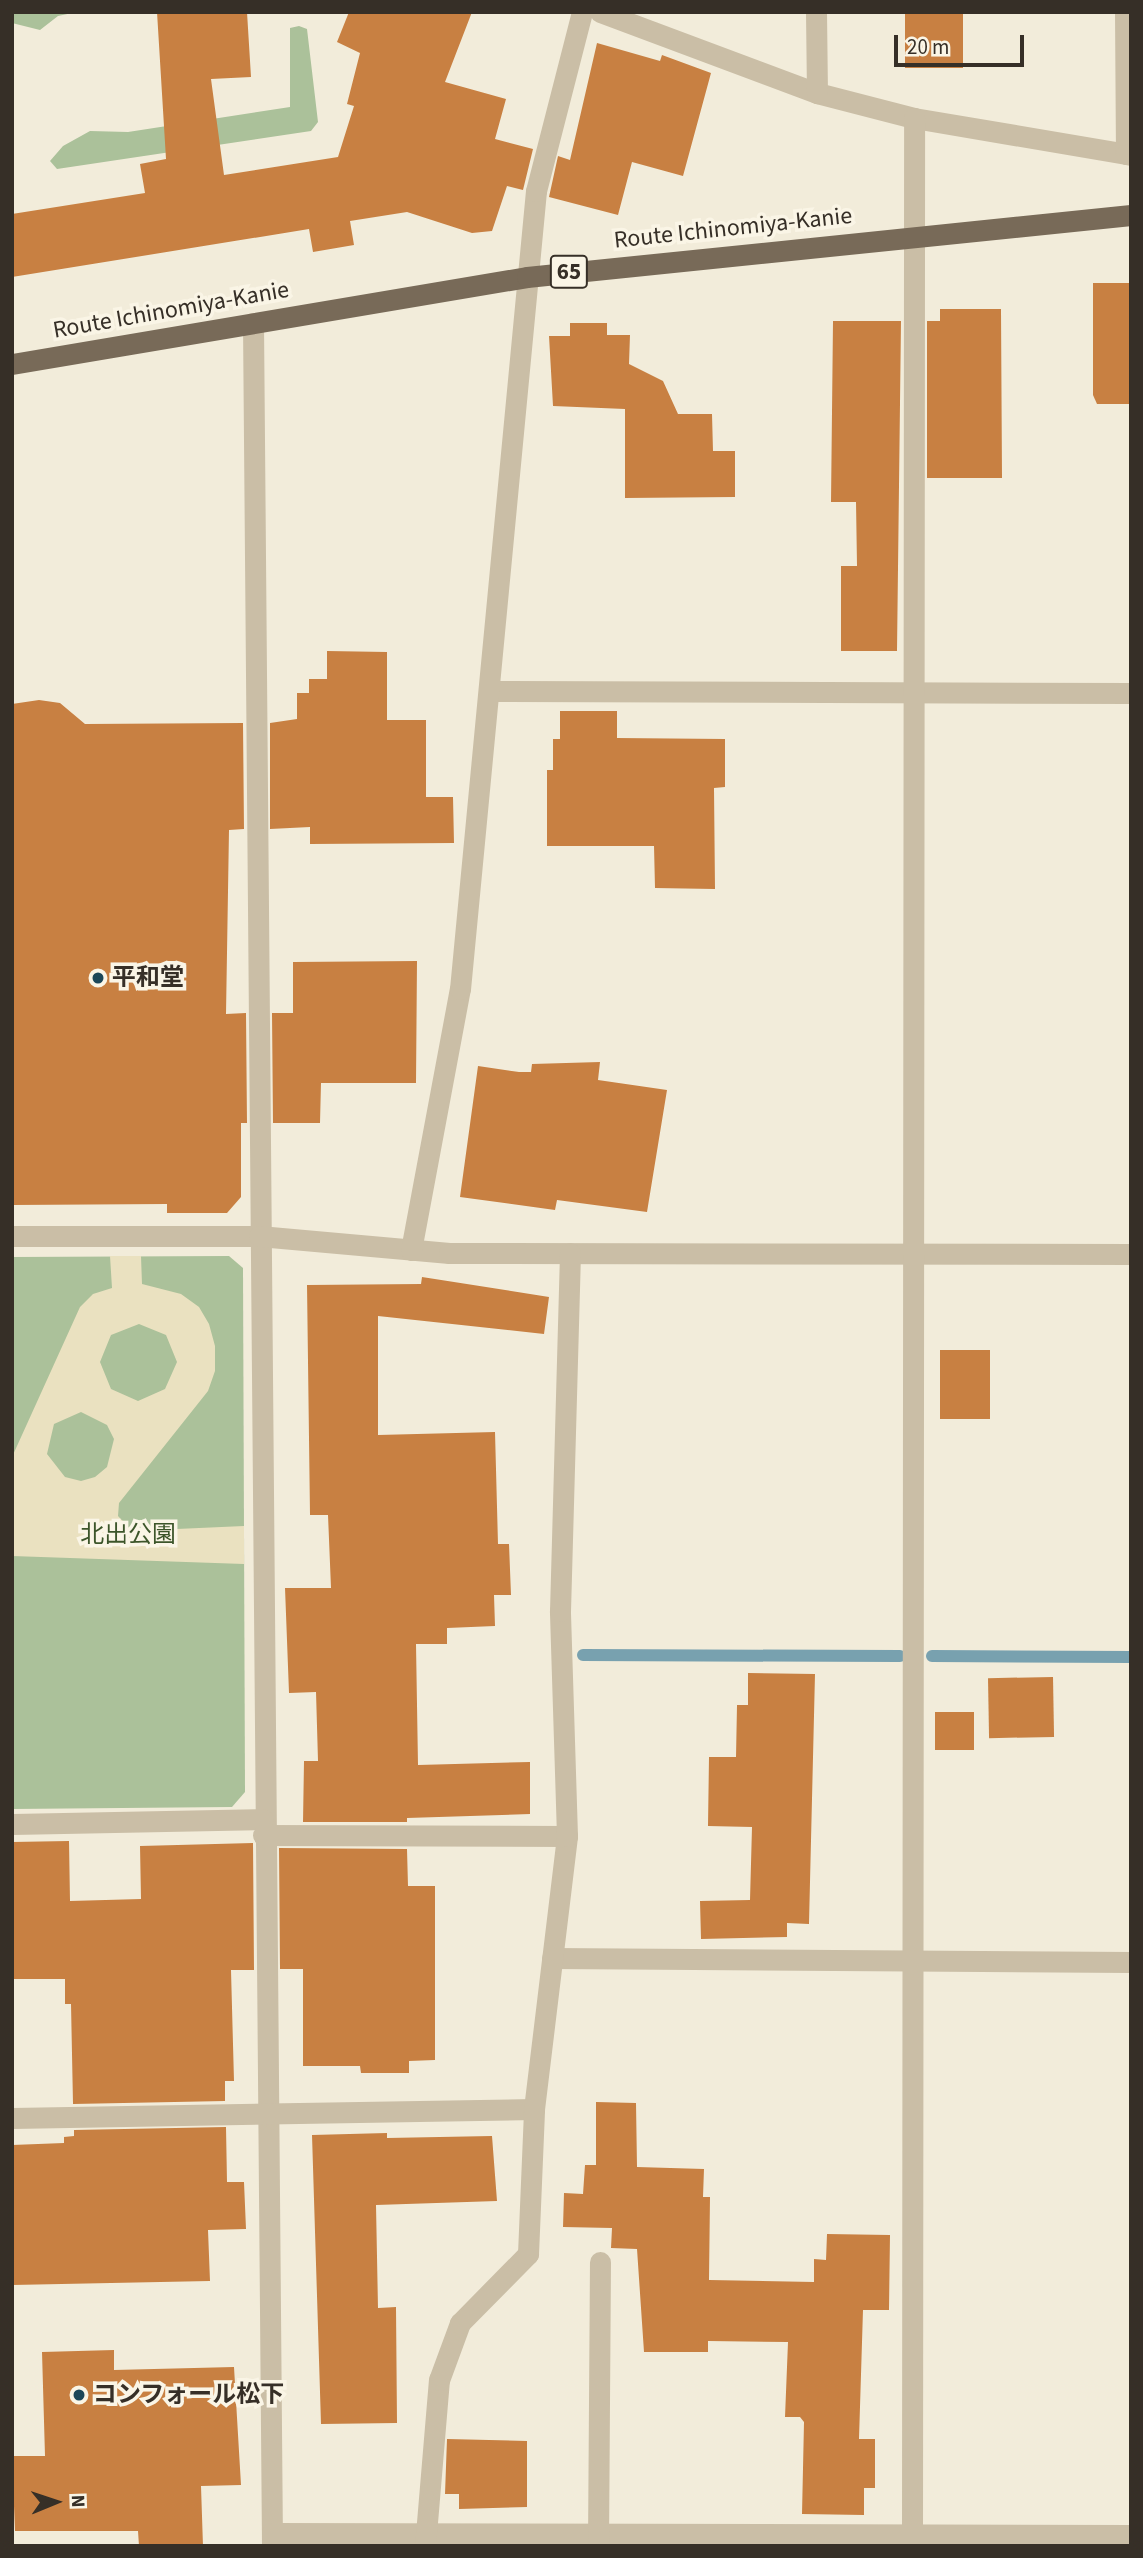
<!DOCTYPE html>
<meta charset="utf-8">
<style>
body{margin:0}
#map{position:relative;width:1143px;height:2558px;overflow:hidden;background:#f2ecda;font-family:"Source Sans 3","Noto Sans JP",sans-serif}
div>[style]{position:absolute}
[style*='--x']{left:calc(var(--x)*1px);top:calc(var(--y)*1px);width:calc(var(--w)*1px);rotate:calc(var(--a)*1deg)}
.green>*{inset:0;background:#abc19a}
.plaza>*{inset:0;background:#eae1c0}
.stream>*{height:12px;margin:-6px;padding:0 6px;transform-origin:6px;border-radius:6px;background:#78a1af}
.building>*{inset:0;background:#c88042;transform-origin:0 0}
.minor>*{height:21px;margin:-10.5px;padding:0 10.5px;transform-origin:10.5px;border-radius:10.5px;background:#cabea6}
.major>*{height:21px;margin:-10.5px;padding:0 10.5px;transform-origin:10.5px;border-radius:10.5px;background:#786a58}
.dots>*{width:19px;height:19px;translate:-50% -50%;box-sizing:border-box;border:4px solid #faf5e6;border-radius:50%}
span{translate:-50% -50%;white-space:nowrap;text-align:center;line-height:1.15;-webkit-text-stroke:7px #faf5e6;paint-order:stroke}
.shield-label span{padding:2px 5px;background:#faf5e6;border:2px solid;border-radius:5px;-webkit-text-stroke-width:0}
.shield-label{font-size:23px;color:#362f27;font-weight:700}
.street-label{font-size:24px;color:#362f27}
.poi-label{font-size:24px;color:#362f27;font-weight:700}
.left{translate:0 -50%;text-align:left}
.park-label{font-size:24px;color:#3c552a}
.frame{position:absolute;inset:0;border:14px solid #362f27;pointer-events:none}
.north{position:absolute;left:21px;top:2467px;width:70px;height:70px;-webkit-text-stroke:5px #faf5e6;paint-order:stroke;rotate:88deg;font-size:19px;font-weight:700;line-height:28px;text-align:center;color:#362f27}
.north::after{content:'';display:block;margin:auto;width:24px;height:32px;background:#362f27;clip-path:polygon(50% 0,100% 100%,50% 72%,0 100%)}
.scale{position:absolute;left:894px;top:35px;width:130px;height:32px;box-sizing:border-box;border:4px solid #362f27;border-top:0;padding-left:9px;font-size:21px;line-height:24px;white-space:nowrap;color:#362f27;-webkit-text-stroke:5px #faf5e6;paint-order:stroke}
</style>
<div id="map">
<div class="green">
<div style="clip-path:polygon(12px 12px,77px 12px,58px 16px,40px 30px,12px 23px)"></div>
<div style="clip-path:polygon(299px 26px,307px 29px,318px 122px,311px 131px,57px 169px,50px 161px,63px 146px,90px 131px,128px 132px,290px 107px,290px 28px)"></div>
<div style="clip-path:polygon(229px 1256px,243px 1268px,245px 1792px,232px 1807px,12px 1809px,12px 1257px)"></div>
</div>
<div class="plaza">
<div style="clip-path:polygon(evenodd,110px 1256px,141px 1256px,142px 1284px,181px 1294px,199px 1307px,209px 1324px,215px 1346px,215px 1371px,208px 1391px,119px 1503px,118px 1516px,132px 1531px,244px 1526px,244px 1564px,12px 1556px,12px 1457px,80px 1307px,93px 1294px,112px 1288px,110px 1256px,139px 1324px,166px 1335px,177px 1362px,165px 1389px,138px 1401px,111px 1389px,100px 1362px,111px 1335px,139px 1324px,110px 1256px,81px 1412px,107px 1425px,114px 1439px,107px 1467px,95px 1477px,81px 1481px,65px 1477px,47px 1454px,54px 1424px,81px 1412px)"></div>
</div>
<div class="stream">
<div style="--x:583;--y:1655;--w:317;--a:0.2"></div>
<div style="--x:932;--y:1656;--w:199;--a:0.3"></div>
</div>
<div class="building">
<div style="clip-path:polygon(157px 12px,247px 12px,251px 77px,211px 79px,224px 175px,338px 157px,354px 106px,347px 104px,360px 53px,337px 42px,349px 12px,472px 12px,445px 82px,506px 99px,495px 139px,533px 149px,523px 190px,507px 186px,492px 231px,472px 233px,407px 212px,350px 221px,354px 245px,313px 252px,309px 229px,12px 277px,12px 214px,145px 193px,140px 164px,166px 159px)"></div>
<div style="left:905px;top:12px;width:58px;height:56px"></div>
<div style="clip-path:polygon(597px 43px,660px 61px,662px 55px,711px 73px,683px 176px,632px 162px,618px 215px,549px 197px,558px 156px,570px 160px)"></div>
<div style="clip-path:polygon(1093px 283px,1131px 283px,1131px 404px,1097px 404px,1093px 395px)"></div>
<div style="clip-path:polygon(940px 309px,1001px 309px,1002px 478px,927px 478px,927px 321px,940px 321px)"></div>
<div style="clip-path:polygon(833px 321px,901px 321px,897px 651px,841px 651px,841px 566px,857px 566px,856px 502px,831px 502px)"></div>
<div style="clip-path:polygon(570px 323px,607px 323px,607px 335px,630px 335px,629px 364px,663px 381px,678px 414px,712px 414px,713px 451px,735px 451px,735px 497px,625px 498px,625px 409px,553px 406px,549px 336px,570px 336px)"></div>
<div style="clip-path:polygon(327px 651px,387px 652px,387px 720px,426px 720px,426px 797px,453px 797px,454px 843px,310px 844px,310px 827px,270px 829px,270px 723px,297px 719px,297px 693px,309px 693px,309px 679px,327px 679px)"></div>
<div style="clip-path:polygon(39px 700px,60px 703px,85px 724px,243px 723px,244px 829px,229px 830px,226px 1014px,246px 1013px,247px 1123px,241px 1123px,241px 1197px,227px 1213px,167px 1213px,167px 1204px,12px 1205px,12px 704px)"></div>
<div style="clip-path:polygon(560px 711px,617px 711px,617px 738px,725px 739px,725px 787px,714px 788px,715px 889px,655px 888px,654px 846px,547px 846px,547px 770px,553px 770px,553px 739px,560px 739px)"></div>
<div style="clip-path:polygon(417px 961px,416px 1083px,321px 1083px,320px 1123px,273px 1123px,272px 1013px,293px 1013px,293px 962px)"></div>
<div style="clip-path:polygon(600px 1062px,598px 1080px,667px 1090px,647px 1212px,557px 1200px,555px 1210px,460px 1197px,478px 1066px,519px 1072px,531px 1072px,532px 1064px)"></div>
<div style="clip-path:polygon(422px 1277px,549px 1297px,544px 1334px,378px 1316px,378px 1435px,495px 1432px,498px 1544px,509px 1544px,511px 1595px,494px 1595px,495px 1626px,447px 1628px,447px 1644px,416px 1644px,418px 1765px,530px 1762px,530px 1814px,407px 1818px,407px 1822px,303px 1822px,304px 1761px,318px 1761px,316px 1692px,289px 1693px,285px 1588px,331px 1588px,328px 1515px,310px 1515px,307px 1285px,421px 1284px)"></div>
<div style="left:940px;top:1350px;width:50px;height:69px"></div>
<div style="clip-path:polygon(748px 1673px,815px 1674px,809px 1924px,787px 1923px,787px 1937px,701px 1939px,700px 1901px,750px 1900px,752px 1827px,708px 1826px,709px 1757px,736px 1757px,737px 1705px,748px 1705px)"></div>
<div style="left:1053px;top:1677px;width:60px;height:65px;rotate:89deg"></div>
<div style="left:935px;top:1712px;width:39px;height:38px"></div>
<div style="clip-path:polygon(69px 1841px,70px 1901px,141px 1899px,140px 1846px,253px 1843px,254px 1970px,231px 1970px,234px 2081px,225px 2081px,225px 2101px,73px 2104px,71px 2004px,65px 2004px,65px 1979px,12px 1979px,12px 1842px)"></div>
<div style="clip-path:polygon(279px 1848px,407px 1849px,408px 1886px,435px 1886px,435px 2060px,409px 2061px,409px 2073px,361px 2073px,360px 2066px,303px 2066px,303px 1969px,280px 1969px)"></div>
<div style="clip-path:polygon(596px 2102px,636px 2103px,637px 2167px,704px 2169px,703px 2197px,710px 2197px,709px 2280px,814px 2282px,814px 2259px,826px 2260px,827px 2234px,890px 2235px,889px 2310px,863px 2310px,859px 2439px,875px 2439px,875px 2488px,864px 2488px,864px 2515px,802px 2514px,804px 2422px,800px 2417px,785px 2417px,788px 2342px,708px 2341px,708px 2352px,644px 2352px,637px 2249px,611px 2248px,612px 2228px,563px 2227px,564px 2193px,583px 2194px,585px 2165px,596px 2165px)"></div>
<div style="clip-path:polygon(226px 2127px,227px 2182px,244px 2182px,246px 2229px,208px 2230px,210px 2281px,12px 2285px,12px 2145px,64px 2143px,64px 2137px,74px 2136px,74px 2130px)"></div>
<div style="clip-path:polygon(387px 2133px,387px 2138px,492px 2136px,497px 2201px,376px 2205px,378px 2308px,396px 2307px,397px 2423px,321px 2424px,312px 2135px)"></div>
<div style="clip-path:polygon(114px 2350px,114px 2370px,234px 2367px,241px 2485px,201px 2486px,203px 2546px,139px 2546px,138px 2531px,15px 2531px,12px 2456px,45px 2456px,42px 2352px)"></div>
<div style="clip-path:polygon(447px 2439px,527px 2441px,527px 2507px,459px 2509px,459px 2494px,445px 2494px)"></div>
</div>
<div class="minor">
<div style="--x:600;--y:12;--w:232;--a:20.5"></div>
<div style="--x:817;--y:93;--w:100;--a:14.5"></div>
<div style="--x:914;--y:118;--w:215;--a:9.6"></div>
<div style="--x:816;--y:12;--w:81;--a:89.3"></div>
<div style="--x:1125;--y:12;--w:142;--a:89.6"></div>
<div style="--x:1126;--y:154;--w:5;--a:11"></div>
<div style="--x:253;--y:323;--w:2223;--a:89.51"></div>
<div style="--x:491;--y:691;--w:640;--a:0.18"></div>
<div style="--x:12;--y:1236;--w:247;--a:0"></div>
<div style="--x:259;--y:1236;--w:191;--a:5.1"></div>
<div style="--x:449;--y:1253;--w:682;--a:0.08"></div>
<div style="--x:411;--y:1250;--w:266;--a:-79.4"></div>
<div style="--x:460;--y:989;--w:802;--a:-84.56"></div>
<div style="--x:536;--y:191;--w:185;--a:-75.6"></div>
<div style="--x:12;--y:1824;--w:251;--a:-1.1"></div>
<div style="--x:263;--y:1835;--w:304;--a:0.2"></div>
<div style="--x:552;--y:1958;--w:579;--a:0.4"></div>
<div style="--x:12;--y:2118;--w:522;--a:-0.99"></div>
<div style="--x:272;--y:2533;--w:859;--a:0.13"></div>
<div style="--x:425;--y:2546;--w:167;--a:-85.2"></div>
<div style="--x:439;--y:2380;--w:61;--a:-69.8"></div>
<div style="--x:460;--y:2323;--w:97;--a:-45.4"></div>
<div style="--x:528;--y:2254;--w:145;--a:-87.6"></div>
<div style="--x:534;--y:2109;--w:275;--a:-83.1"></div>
<div style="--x:567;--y:1836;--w:225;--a:-91.8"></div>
<div style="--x:560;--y:1611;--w:358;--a:-88.4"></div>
<div style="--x:598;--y:2546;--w:284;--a:-89.6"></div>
<div style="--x:912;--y:2546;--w:2428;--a:-89.95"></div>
</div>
<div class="major">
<div style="--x:12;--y:364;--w:522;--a:-9.59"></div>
<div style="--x:527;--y:277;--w:607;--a:-5.86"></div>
</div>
<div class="dots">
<div style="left:98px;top:978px;background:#1c4758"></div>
<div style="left:79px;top:2395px;background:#1c4758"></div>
</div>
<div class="shield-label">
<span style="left:569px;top:272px">65</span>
</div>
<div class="street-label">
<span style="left:733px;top:228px;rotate:-6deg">Route Ichinomiya-Kanie</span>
<span style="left:171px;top:310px;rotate:-10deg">Route Ichinomiya-Kanie</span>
</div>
<div class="poi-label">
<span class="left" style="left:112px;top:978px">平和堂</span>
<span class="left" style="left:93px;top:2395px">コンフォール松下</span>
</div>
<div class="park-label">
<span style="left:128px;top:1535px">北出公園</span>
</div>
<div class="frame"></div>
<div class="north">N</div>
<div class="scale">20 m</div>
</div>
